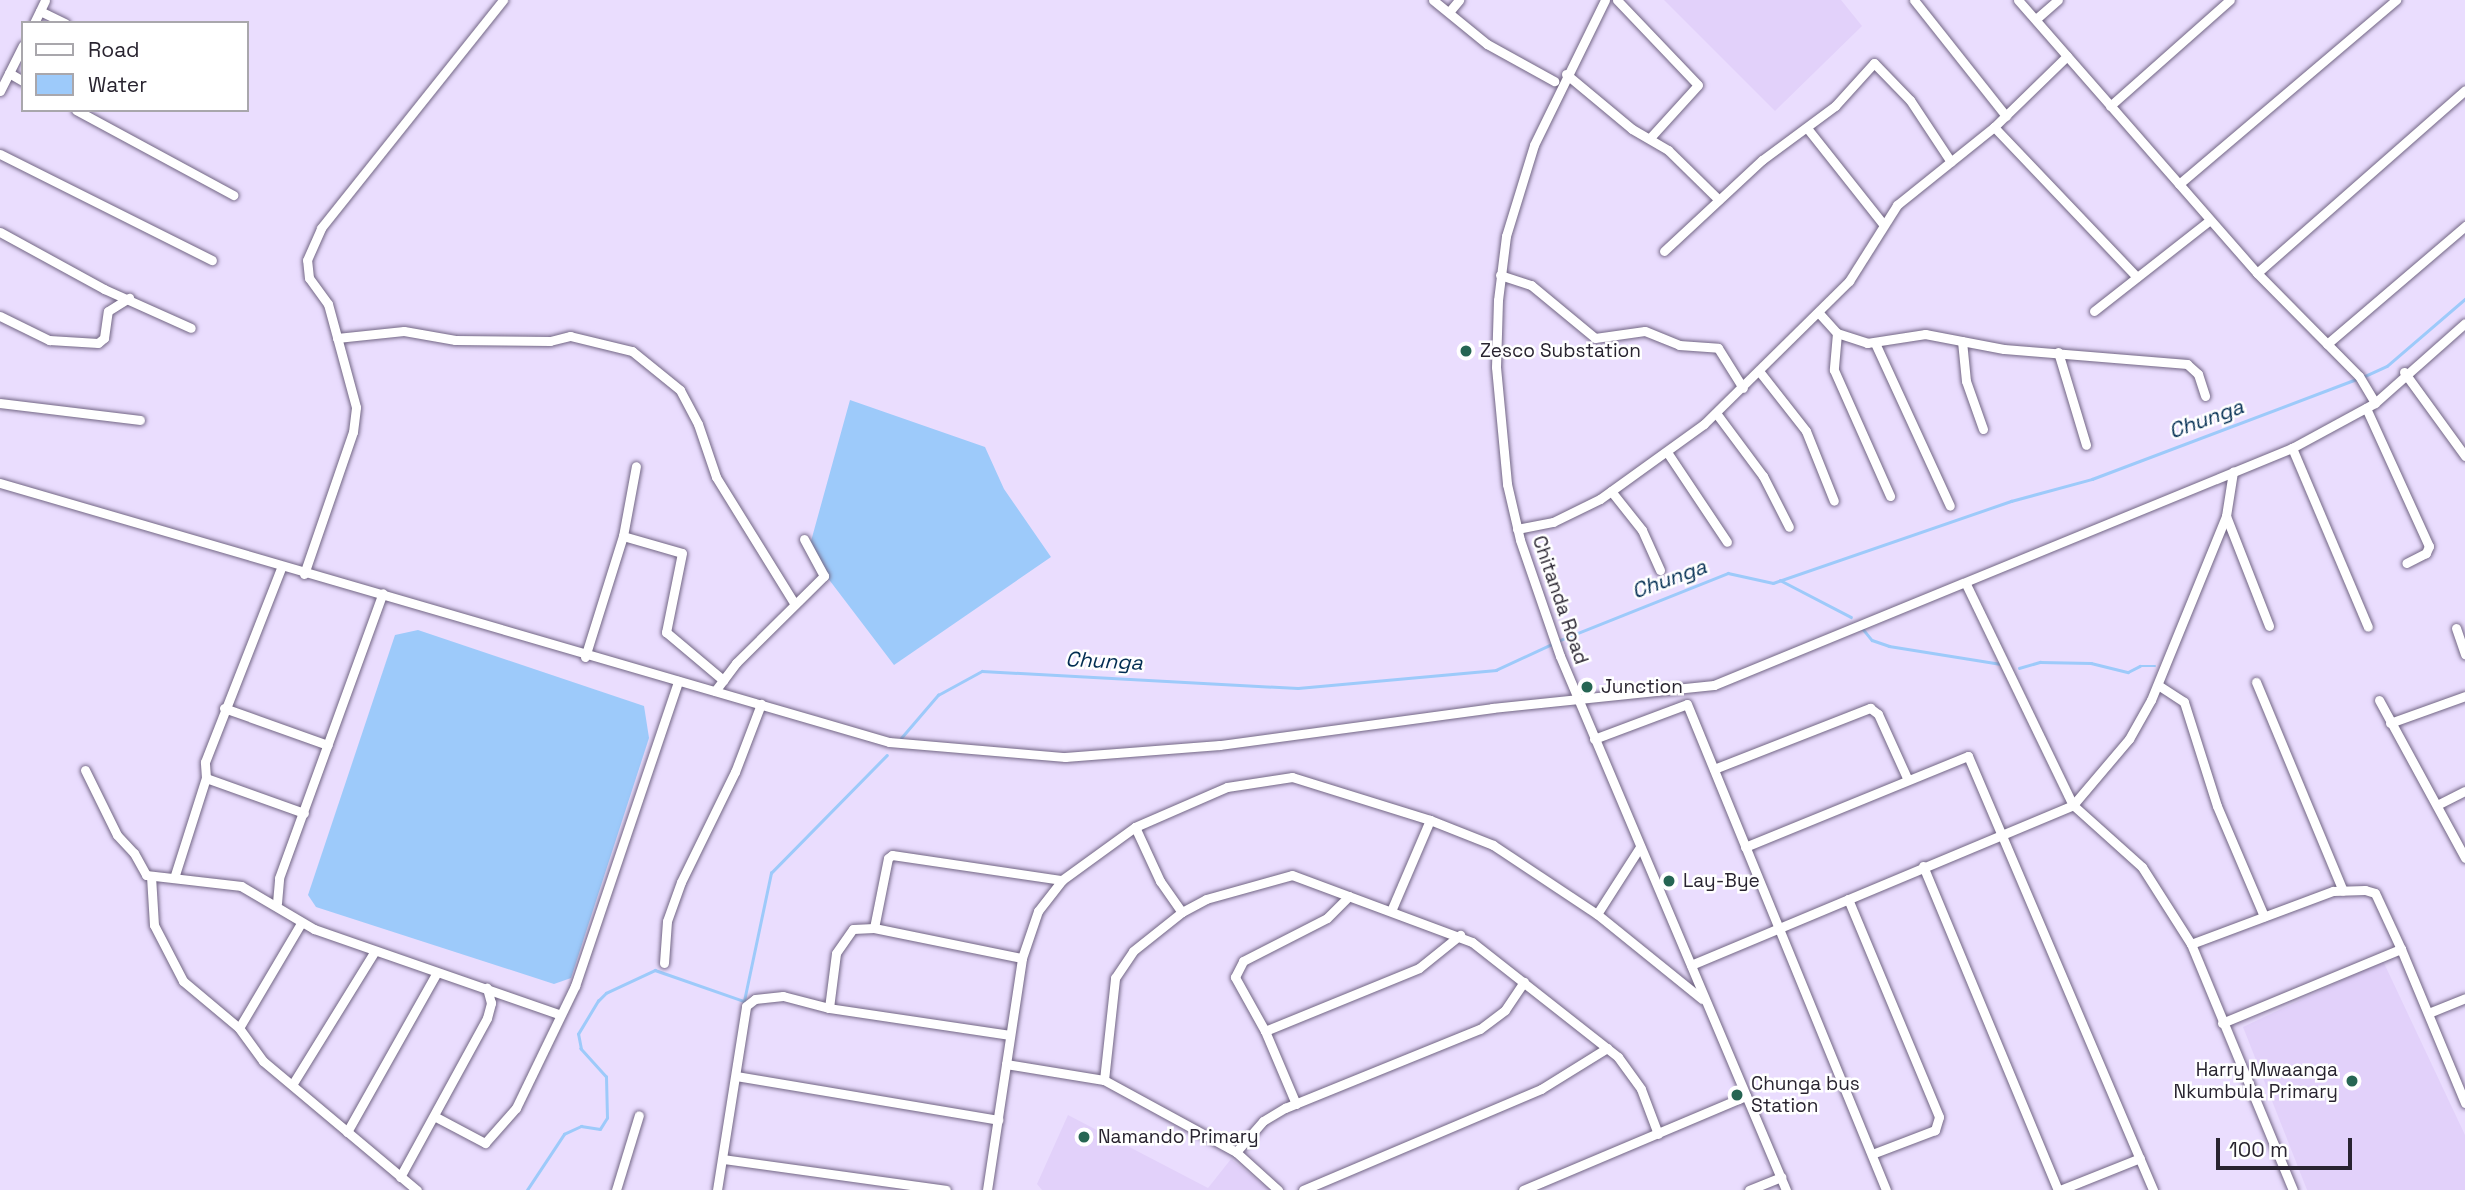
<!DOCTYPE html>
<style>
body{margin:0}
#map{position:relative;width:2465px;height:1190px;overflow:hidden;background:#eaddfe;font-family:"Space Grotesk",sans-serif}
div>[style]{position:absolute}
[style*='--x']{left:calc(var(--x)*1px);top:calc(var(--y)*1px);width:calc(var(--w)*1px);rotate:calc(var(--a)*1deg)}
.built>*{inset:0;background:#e2d1fa}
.water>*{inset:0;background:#9dcafa}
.stream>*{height:2.5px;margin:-1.25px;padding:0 1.25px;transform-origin:1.25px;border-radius:1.25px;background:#9dcafa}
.roads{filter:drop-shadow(0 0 2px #726684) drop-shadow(0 0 2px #726684)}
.minor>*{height:9px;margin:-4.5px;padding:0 4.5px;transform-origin:4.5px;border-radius:4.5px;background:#fff}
.dots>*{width:19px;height:19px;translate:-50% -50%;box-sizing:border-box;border:4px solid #fff;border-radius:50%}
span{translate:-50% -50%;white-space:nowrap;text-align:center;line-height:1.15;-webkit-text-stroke:5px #fff;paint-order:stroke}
.poi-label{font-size:19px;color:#292430}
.left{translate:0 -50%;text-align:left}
.right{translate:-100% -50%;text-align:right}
.street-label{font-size:19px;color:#292430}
.water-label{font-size:21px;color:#022d52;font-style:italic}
.legend{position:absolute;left:21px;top:21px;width:228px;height:91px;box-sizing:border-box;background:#fff;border:2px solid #a9a7ac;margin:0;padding:9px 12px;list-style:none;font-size:21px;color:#292430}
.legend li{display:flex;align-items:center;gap:14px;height:35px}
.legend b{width:35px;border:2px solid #a9a7ac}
.scale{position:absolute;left:2216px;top:1138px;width:136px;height:32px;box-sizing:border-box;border:4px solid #292430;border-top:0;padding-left:9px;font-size:21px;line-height:24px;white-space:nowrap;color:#292430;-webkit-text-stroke:5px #fff;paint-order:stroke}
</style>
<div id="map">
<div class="built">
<div style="clip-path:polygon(1664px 0,1841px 0,1862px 26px,1775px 111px)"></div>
<div style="clip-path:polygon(2383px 961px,2465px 1135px,2465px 1190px,2307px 1190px,2243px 1027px)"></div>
<div style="clip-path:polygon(1068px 1115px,1208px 1188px,1231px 1159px,1270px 1190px,1042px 1190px,1037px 1184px)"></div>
</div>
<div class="water">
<div style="clip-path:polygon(850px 400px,985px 447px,1004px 489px,1051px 557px,894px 665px,808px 552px)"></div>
<div style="clip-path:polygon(418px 630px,644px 706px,649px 738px,571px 978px,554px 984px,316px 907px,308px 895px,395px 635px)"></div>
</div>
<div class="stream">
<div style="--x:2363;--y:377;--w:26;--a:-25"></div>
<div style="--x:2387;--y:366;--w:103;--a:-40.7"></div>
<div style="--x:1780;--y:580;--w:80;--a:27.5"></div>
<div style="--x:1863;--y:629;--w:14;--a:51"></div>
<div style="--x:1872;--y:640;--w:18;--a:19"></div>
<div style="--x:1889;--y:646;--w:113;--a:9.1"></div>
<div style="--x:1558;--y:641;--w:183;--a:-21.8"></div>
<div style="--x:1728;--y:573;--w:46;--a:12.5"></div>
<div style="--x:1773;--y:583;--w:252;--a:-19"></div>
<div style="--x:2011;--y:501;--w:84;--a:-15.2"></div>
<div style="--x:2092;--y:479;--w:283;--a:-20.7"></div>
<div style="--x:2019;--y:668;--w:22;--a:-16"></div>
<div style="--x:2040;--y:662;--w:51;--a:1.1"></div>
<div style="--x:2091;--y:663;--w:38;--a:14"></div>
<div style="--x:2128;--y:672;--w:13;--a:-27"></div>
<div style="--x:2140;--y:666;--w:15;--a:0"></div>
<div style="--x:901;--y:738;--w:57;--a:-49.3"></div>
<div style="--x:938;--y:695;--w:50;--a:-28.6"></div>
<div style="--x:982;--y:671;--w:316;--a:3.1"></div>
<div style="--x:1298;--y:688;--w:199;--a:-5.2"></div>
<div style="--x:1496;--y:670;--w:62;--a:-24.9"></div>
<div style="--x:527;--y:1190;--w:67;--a:-56.5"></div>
<div style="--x:564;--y:1134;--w:19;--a:-25"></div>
<div style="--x:581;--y:1126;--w:19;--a:9"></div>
<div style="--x:600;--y:1129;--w:13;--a:-58"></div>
<div style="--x:607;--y:1118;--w:41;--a:-91.4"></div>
<div style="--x:606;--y:1077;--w:38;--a:-132"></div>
<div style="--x:581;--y:1049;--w:15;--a:-101"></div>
<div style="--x:578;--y:1034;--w:39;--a:-59"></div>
<div style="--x:598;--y:1001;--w:11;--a:-45"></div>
<div style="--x:606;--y:993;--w:54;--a:-25.1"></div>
<div style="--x:655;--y:970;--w:94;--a:19.2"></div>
<div style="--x:744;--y:1001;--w:131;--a:-78.1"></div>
<div style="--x:771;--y:873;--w:165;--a:-45.5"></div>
</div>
<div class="roads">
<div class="minor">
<div style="--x:1433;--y:0;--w:70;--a:39.2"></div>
<div style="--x:1487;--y:44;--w:77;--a:28.9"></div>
<div style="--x:1605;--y:0;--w:161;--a:116.1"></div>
<div style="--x:1534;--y:145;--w:95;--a:107.1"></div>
<div style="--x:1506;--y:236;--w:64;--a:97.1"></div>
<div style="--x:1498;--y:300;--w:67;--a:91.7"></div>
<div style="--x:1496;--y:367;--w:118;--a:84.6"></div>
<div style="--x:1507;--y:484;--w:57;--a:76.9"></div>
<div style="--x:1520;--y:540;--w:123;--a:71"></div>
<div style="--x:1560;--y:656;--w:580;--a:67.06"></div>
<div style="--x:1617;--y:0;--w:117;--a:46.4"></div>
<div style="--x:1698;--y:85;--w:72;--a:132.2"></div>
<div style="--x:1914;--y:0;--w:148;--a:51.6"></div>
<div style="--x:2018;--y:0;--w:363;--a:48.8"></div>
<div style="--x:2257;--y:273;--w:145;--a:45.3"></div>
<div style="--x:2359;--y:376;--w:31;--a:59"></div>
<div style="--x:40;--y:11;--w:28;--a:26"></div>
<div style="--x:1449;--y:12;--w:16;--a:-50"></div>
<div style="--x:2036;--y:19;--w:29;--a:-41"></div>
<div style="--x:34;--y:23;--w:25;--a:-64"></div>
<div style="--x:2067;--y:56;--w:102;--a:135.8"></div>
<div style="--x:1994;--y:127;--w:207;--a:46.4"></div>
<div style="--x:9;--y:73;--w:16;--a:30"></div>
<div style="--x:1566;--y:74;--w:86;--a:39.8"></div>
<div style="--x:1632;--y:129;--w:42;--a:30.3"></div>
<div style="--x:1668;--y:150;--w:71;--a:44.4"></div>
<div style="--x:0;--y:91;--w:51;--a:-63.4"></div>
<div style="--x:2110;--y:106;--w:160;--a:-41.5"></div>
<div style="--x:76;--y:110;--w:179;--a:28.4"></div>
<div style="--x:1807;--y:128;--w:122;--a:51.6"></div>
<div style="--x:0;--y:154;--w:237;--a:26.6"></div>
<div style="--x:2179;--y:184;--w:285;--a:-40.3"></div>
<div style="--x:0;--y:232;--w:119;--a:28.7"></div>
<div style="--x:104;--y:289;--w:95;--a:24.1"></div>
<div style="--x:1664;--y:251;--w:134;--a:-42.9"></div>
<div style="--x:1762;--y:160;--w:91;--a:-36.5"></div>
<div style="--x:1835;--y:106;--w:58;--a:-47.8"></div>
<div style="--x:1874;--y:63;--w:52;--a:45.8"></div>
<div style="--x:1910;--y:100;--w:74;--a:56.5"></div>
<div style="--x:2257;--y:273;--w:277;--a:-41.3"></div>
<div style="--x:1500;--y:275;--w:33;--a:18"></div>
<div style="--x:1531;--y:285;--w:83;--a:39.6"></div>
<div style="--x:1595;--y:338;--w:50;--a:-8"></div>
<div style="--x:1645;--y:331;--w:37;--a:22"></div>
<div style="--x:1679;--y:345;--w:39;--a:4"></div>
<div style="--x:1718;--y:348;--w:47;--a:58"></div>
<div style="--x:2094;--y:311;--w:147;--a:-38.1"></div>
<div style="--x:1818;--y:312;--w:28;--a:48"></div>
<div style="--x:1837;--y:333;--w:32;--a:18"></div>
<div style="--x:1867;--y:343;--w:59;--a:-8.8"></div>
<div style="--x:1925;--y:334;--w:80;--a:10.8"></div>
<div style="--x:2004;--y:349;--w:184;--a:4.7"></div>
<div style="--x:2187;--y:364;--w:15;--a:42"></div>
<div style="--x:2198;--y:374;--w:23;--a:72"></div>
<div style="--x:0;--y:316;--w:55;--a:26.1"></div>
<div style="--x:49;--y:340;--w:49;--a:3.5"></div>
<div style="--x:98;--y:343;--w:8;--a:-40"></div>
<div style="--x:104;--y:338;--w:27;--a:-82"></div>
<div style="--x:108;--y:311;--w:25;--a:-32"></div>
<div style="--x:1837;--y:333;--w:37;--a:95"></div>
<div style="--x:1834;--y:370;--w:138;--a:66"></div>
<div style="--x:337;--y:338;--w:67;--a:-6"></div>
<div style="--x:404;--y:331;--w:52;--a:10"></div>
<div style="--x:455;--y:340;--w:95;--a:0.6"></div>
<div style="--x:550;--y:341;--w:21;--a:-14"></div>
<div style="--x:570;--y:336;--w:64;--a:13.6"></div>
<div style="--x:632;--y:351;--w:62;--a:39.1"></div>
<div style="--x:680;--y:390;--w:38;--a:62"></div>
<div style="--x:698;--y:424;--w:56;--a:71.2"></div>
<div style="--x:716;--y:477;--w:148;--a:58.2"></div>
<div style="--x:1962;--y:341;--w:40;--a:84.3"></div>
<div style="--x:1966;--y:381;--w:51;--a:70.5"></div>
<div style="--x:1875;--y:343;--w:179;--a:65.3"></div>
<div style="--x:2327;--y:344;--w:182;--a:-40.5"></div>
<div style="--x:2058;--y:352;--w:97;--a:73.2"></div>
<div style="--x:1759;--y:371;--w:76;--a:51.9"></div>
<div style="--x:1806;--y:431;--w:75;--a:68.2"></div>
<div style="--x:2404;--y:372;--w:104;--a:54"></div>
<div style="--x:0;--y:403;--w:141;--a:6.9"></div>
<div style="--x:2366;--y:408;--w:152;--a:65.5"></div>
<div style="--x:2429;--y:546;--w:8;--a:113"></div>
<div style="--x:2426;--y:553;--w:22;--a:153"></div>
<div style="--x:1716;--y:413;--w:79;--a:53.3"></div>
<div style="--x:1763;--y:476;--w:57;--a:63"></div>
<div style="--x:2292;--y:448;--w:194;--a:67"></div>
<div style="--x:1667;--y:452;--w:108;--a:56.3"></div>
<div style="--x:0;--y:483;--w:926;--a:16.24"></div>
<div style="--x:889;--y:742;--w:177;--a:4.9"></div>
<div style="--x:1065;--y:757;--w:155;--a:-4.4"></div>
<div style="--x:1220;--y:745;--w:275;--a:-7.7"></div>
<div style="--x:1492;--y:708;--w:223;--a:-5.9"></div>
<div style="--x:1714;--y:685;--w:625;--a:-22.3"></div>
<div style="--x:2292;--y:448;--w:94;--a:-28.5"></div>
<div style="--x:2375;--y:403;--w:120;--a:-41.6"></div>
<div style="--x:1611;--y:491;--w:50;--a:51.5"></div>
<div style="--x:1642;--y:530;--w:44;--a:65.8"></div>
<div style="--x:2226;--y:516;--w:118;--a:68.6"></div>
<div style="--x:1517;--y:529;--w:37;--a:-11"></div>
<div style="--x:1553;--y:522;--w:52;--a:-26.1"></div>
<div style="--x:1600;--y:499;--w:128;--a:-35.8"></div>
<div style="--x:1704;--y:424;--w:204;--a:-44.6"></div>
<div style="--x:1849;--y:281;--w:90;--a:-57.7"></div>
<div style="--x:1897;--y:205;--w:124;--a:-38.8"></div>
<div style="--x:623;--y:536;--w:61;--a:16.1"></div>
<div style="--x:682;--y:553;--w:81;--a:101.4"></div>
<div style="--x:666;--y:632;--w:75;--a:40.1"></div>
<div style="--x:304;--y:574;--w:150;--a:-71"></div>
<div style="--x:353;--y:432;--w:25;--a:-83"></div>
<div style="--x:356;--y:407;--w:107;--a:-105.2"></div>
<div style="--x:328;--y:304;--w:32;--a:-126"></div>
<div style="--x:309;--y:278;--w:18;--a:-96"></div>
<div style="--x:307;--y:260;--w:35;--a:-66"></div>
<div style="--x:321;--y:228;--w:292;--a:-51.4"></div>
<div style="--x:1966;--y:584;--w:246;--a:64.2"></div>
<div style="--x:2073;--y:805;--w:93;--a:41.9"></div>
<div style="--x:2142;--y:867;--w:91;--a:57.5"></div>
<div style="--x:2191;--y:944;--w:266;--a:67.5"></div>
<div style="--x:2456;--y:628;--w:28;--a:71"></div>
<div style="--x:585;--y:657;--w:127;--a:-72.6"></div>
<div style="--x:623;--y:536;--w:71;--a:-79.5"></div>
<div style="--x:2256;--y:682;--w:226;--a:67.4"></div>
<div style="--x:2158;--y:685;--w:31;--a:33"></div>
<div style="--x:2184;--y:702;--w:109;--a:72.4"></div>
<div style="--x:2217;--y:806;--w:120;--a:66.9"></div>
<div style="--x:715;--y:691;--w:35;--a:-53"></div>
<div style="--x:736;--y:663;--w:124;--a:-44.7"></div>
<div style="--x:824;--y:576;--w:42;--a:-118.4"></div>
<div style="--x:2379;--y:700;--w:180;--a:61.4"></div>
<div style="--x:224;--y:708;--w:110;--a:19.6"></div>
<div style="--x:2390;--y:723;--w:80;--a:-19.8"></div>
<div style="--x:1594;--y:739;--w:99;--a:-20.6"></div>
<div style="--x:1687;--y:704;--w:525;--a:67.73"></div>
<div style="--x:1714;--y:769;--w:168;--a:-21.4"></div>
<div style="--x:1870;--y:708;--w:10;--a:37"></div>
<div style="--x:1878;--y:714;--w:70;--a:65.6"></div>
<div style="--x:85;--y:770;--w:72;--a:63.8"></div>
<div style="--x:117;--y:835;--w:25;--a:47"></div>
<div style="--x:134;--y:853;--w:25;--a:61"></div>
<div style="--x:146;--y:875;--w:96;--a:6.6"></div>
<div style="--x:241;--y:886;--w:85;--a:30.5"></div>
<div style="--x:314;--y:929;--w:258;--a:19.2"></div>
<div style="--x:206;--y:778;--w:104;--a:19.7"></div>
<div style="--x:2437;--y:805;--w:31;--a:-27"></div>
<div style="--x:1135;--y:827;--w:60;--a:65.2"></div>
<div style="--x:1160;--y:881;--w:38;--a:55"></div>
<div style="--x:1745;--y:847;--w:241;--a:-22.2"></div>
<div style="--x:1968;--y:756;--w:472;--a:66.9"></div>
<div style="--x:1923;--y:866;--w:351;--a:67.4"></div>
<div style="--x:151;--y:876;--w:49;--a:86.5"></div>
<div style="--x:154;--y:925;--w:63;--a:62.6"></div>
<div style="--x:183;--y:981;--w:73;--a:40"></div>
<div style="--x:239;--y:1028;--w:41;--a:54"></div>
<div style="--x:263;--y:1061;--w:201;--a:40"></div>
<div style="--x:174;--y:878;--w:105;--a:-72.3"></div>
<div style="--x:206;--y:778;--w:16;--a:-94"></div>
<div style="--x:205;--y:762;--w:208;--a:-68.6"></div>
<div style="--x:1848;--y:899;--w:236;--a:67.3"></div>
<div style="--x:1939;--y:1117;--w:14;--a:107"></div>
<div style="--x:1935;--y:1130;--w:67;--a:159.1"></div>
<div style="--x:277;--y:903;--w:25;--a:-85"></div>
<div style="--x:279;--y:878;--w:303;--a:-70"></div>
<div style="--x:1391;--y:911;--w:99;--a:-66.8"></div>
<div style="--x:1597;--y:914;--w:80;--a:-57.3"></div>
<div style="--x:874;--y:928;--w:71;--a:-78.7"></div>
<div style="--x:888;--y:858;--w:5;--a:-37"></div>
<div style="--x:892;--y:855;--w:172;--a:8.4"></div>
<div style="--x:2191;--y:944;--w:152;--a:-20.5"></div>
<div style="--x:2333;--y:891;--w:32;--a:-2"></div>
<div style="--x:2365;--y:890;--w:10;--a:17"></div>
<div style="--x:2375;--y:893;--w:62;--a:65.1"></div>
<div style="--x:664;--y:963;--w:42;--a:-85.9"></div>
<div style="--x:667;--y:921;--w:41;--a:-70.3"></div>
<div style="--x:681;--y:882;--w:123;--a:-63.9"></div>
<div style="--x:735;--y:772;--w:73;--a:-69.1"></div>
<div style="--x:1691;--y:965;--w:414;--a:-22.7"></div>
<div style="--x:2073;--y:805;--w:87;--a:-49.7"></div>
<div style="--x:2129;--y:739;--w:45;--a:-60.6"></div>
<div style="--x:2151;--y:700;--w:199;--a:-67.8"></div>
<div style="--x:2226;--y:516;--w:45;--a:-81"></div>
<div style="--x:829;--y:1008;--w:55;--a:-82.7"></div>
<div style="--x:836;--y:953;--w:29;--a:-55"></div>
<div style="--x:853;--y:929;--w:21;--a:-3"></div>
<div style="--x:874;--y:928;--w:151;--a:11.5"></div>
<div style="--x:2431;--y:1012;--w:37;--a:-22"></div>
<div style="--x:2222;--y:1023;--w:194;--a:-22.5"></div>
<div style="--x:2401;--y:949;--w:167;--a:67.4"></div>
<div style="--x:239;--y:1028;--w:122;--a:-59.4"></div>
<div style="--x:1265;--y:1031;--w:166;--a:-22.2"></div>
<div style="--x:1419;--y:968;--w:53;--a:-38.8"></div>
<div style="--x:1006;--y:1064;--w:99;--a:9.3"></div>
<div style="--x:1104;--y:1080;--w:150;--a:28.6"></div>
<div style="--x:1236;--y:1152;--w:57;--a:42.1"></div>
<div style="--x:736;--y:1076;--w:266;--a:9.5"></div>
<div style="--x:1104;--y:1080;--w:103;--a:-83.8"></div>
<div style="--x:1115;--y:978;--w:32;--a:-56"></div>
<div style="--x:1133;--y:951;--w:63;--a:-38.5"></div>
<div style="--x:1182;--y:912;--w:27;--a:-28"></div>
<div style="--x:1206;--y:899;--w:89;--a:-15.6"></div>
<div style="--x:1292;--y:875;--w:192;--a:20.4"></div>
<div style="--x:1472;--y:942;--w:186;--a:38.2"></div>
<div style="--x:1618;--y:1057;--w:39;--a:54"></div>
<div style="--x:1641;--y:1089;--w:48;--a:69.3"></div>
<div style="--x:292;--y:1085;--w:156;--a:-58.3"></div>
<div style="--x:1296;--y:1104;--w:79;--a:-113"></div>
<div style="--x:1265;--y:1031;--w:62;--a:-119.1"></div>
<div style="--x:1235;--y:977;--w:18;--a:-63"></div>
<div style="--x:1243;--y:961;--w:94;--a:-27.1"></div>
<div style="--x:1327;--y:918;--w:31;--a:-45"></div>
<div style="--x:434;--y:1116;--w:58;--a:27.9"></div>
<div style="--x:485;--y:1143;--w:47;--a:-48.5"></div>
<div style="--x:516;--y:1108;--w:136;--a:-64.2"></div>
<div style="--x:575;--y:986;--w:322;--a:-71.3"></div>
<div style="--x:347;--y:1132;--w:181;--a:-60.6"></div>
<div style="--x:1236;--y:1152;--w:41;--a:-48.9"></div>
<div style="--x:1263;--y:1121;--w:26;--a:-31"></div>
<div style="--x:1285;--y:1108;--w:210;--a:-22.1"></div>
<div style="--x:1480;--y:1029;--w:31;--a:-37"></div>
<div style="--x:1505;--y:1010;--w:34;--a:-56"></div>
<div style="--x:723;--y:1159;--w:225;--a:7.9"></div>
<div style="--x:400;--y:1177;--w:181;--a:-61.3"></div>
<div style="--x:487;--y:1018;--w:16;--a:-75"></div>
<div style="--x:491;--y:1003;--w:16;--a:-105"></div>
<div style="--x:616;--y:1190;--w:78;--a:-73"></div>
<div style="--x:717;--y:1190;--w:186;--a:-81"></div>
<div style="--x:746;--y:1006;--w:11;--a:-38"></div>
<div style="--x:755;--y:999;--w:28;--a:-6"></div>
<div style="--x:783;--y:996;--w:48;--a:14.6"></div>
<div style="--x:829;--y:1008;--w:182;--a:8.5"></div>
<div style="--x:987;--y:1190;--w:235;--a:-81.4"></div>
<div style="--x:1022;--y:958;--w:50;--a:-71.2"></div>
<div style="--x:1038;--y:911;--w:39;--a:-52"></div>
<div style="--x:1062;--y:880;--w:90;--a:-36"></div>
<div style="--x:1135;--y:827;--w:100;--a:-23.5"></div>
<div style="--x:1227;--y:787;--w:66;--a:-8.7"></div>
<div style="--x:1292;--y:777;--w:145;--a:17.3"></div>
<div style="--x:1430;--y:820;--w:68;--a:21.6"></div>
<div style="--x:1493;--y:845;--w:125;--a:33.6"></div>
<div style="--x:1597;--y:914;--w:135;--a:39"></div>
<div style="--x:1303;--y:1190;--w:259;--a:-23"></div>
<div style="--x:1541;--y:1089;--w:78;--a:-31.8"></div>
<div style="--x:1523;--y:1190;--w:242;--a:-22.9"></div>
<div style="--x:1749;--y:1190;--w:35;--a:-22"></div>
<div style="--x:2060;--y:1190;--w:86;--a:-21.8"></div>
</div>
</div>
<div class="dots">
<div style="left:1466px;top:351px;background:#266553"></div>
<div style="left:1587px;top:687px;background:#266553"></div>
<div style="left:1669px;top:881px;background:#266553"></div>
<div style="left:2352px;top:1081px;background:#266553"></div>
<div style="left:1737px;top:1095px;background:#266553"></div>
<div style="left:1084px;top:1137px;background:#266553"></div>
</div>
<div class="poi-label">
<span class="left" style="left:1480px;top:351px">Zesco Substation</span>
<span class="left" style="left:1601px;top:687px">Junction</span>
<span class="left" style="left:1683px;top:881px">Lay-Bye</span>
<span class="right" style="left:2338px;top:1081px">Harry Mwaanga<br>Nkumbula Primary</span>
<span class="left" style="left:1751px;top:1095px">Chunga bus<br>Station</span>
<span class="left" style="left:1098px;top:1137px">Namando Primary</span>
</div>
<div class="street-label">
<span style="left:1560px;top:600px;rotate:71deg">Chitanda Road</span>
</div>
<div class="water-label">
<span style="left:2206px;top:419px;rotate:-20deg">Chunga</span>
<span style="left:1669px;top:579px;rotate:-20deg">Chunga</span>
<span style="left:1104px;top:661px;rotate:3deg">Chunga</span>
</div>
<ul class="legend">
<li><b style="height:9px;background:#fff"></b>Road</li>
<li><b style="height:19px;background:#9dcafa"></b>Water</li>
</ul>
<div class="scale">100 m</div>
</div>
